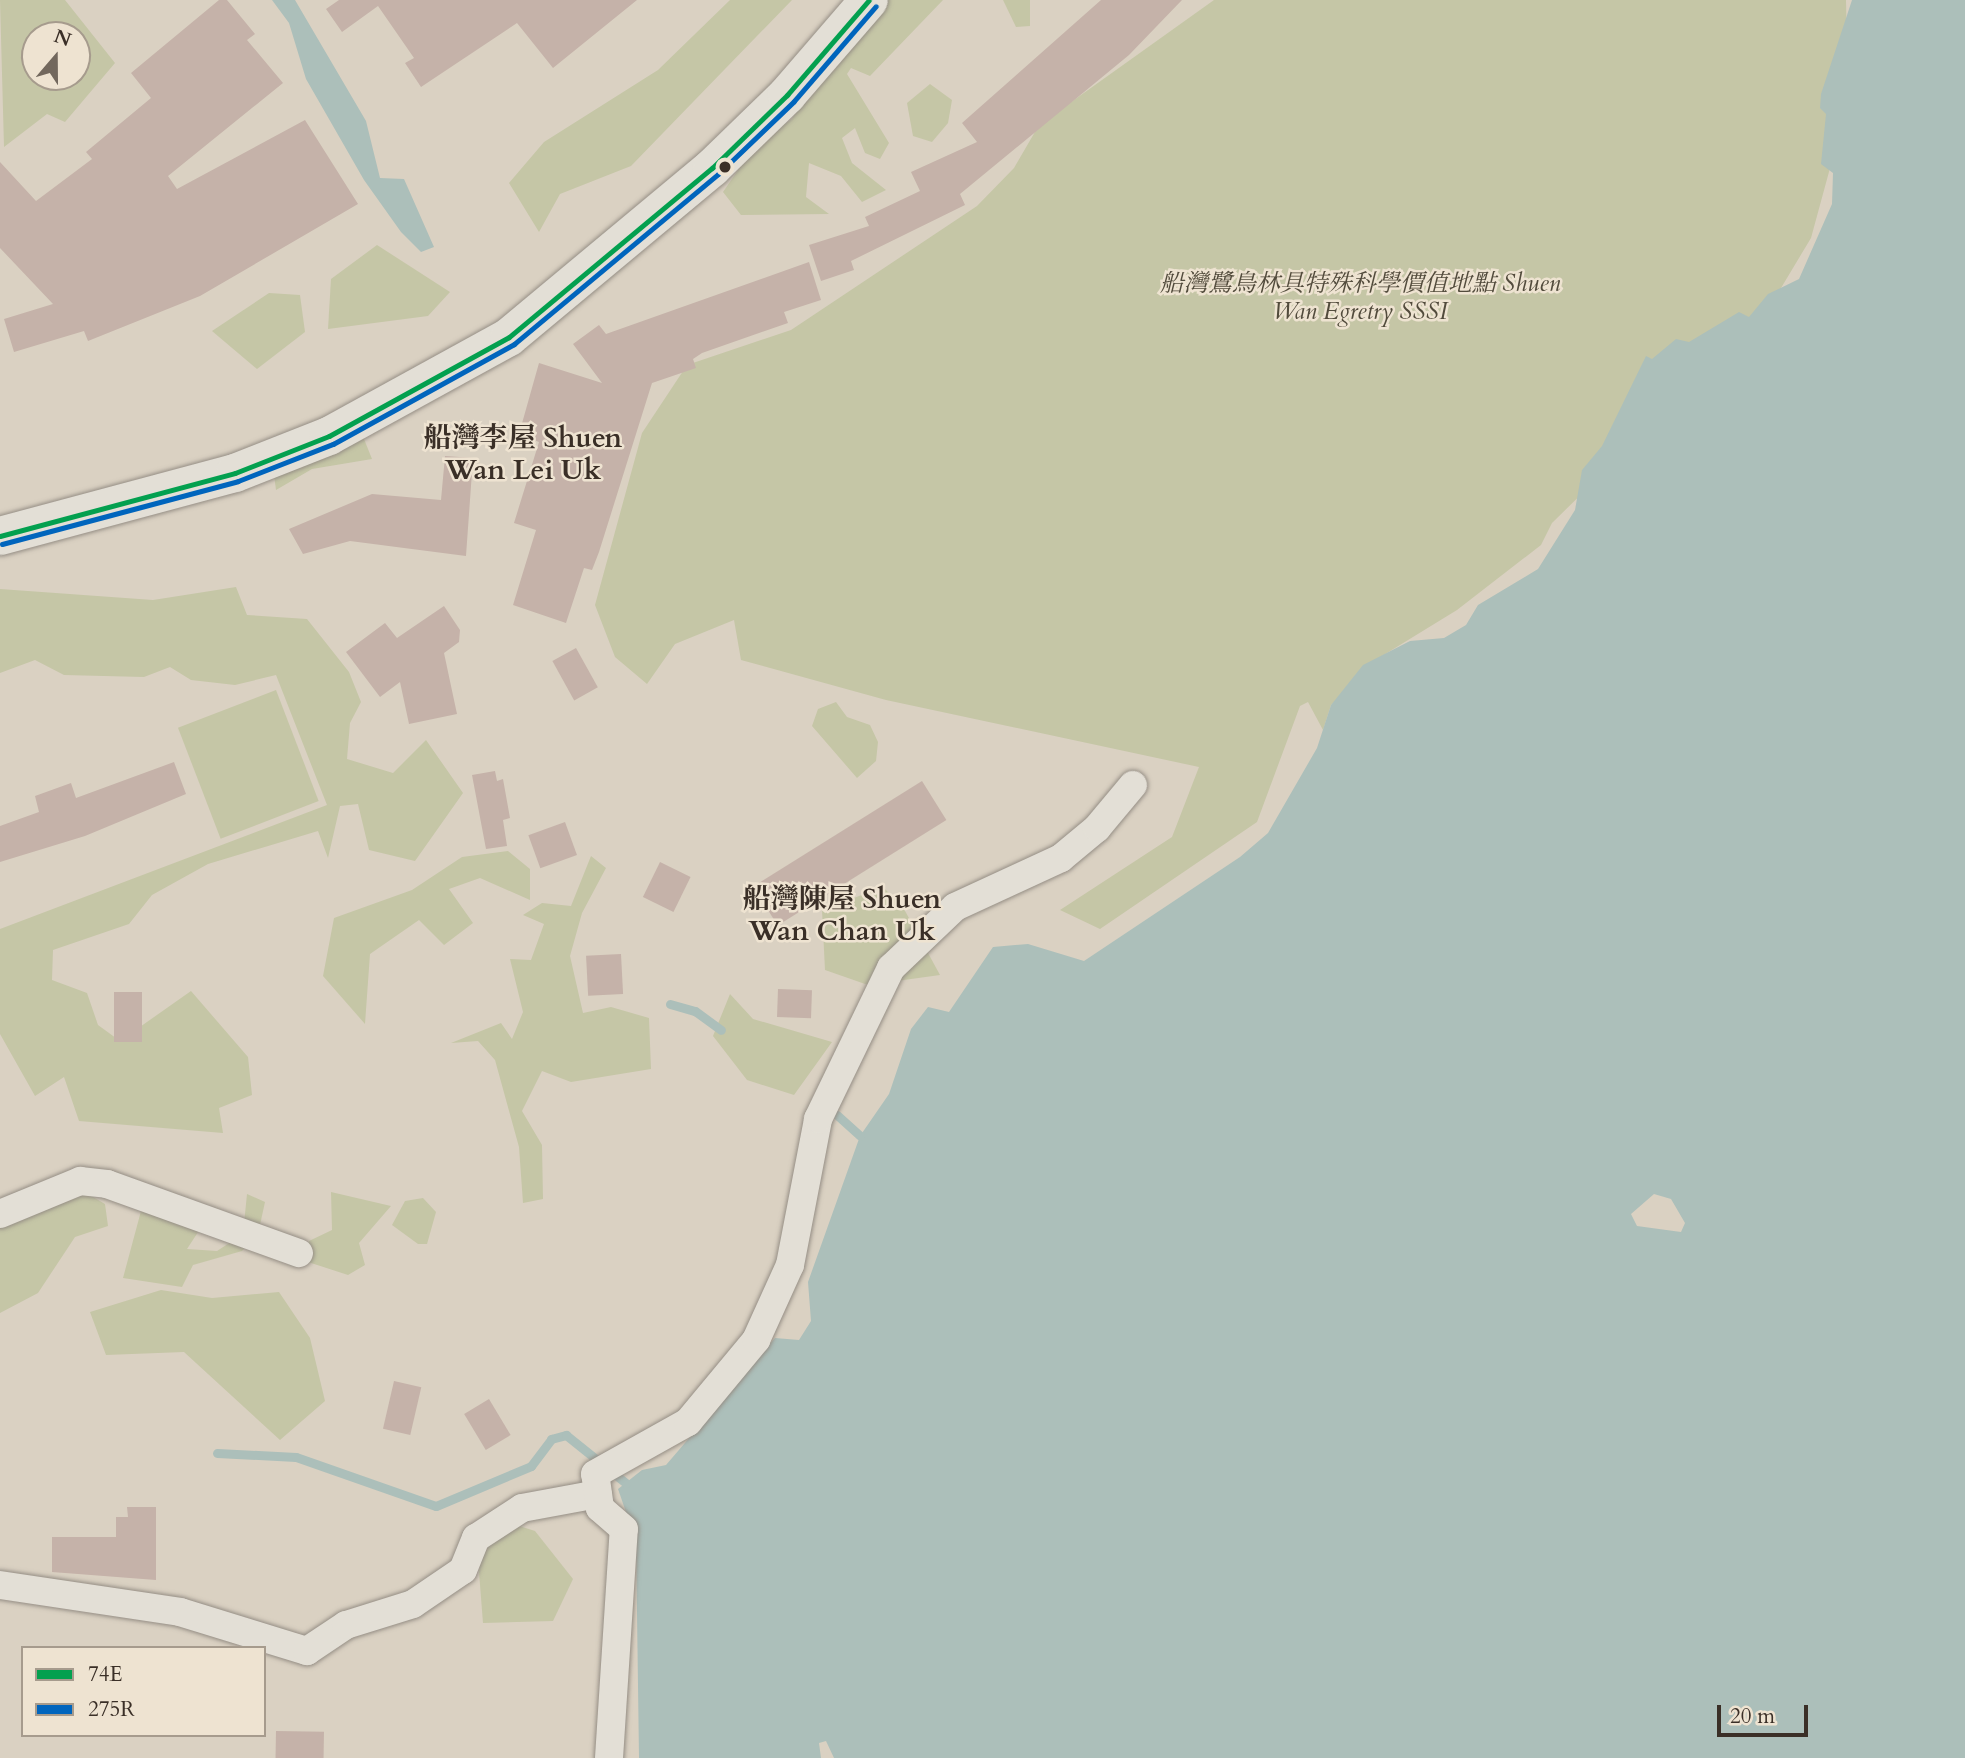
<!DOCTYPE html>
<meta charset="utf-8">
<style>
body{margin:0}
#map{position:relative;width:1965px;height:1758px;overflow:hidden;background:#dad1c2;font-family:Cardo,"Noto Serif TC",serif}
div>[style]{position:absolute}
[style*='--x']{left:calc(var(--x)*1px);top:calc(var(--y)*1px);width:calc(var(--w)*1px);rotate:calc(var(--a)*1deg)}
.green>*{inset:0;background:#c5c6a6;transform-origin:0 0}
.water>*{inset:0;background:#acbfba}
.stream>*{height:9px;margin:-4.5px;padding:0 4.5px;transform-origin:4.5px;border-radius:4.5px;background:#acbfba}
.building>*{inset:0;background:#c5b2a9;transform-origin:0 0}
.roads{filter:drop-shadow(0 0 2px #958e85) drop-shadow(0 0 2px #958e85)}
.minor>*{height:28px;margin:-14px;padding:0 14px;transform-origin:14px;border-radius:14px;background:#e3dfd6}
.secondary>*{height:38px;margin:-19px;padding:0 19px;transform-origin:19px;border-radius:19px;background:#e3dfd6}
.bus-1>*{height:5px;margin:-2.5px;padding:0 2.5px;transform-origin:2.5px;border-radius:2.5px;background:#03a04f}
.bus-2>*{height:5px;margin:-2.5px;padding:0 2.5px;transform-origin:2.5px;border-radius:2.5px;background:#0065bd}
.dots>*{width:19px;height:19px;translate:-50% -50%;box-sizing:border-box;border:4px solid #eee3d1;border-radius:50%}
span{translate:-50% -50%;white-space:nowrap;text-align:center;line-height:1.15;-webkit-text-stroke:5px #eee3d1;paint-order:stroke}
.park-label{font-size:24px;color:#524b3c;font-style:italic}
.quarter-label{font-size:28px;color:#3a2f27;font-weight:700}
.legend{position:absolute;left:21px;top:1646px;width:245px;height:91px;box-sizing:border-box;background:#eee3d1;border:2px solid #a69b8d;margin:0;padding:9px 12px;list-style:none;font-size:21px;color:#3a2f27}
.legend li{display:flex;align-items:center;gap:14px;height:35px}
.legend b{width:35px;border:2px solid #a69b8d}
.north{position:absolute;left:21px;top:21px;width:70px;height:70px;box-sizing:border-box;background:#eee3d1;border:2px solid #a69b8d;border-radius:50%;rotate:20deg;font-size:19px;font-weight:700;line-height:28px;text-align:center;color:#3a2f27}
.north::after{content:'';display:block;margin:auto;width:24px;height:32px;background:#72685d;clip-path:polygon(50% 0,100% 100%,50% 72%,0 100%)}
.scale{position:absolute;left:1717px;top:1705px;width:91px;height:32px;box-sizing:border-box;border:4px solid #3a2f27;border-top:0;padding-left:9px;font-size:21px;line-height:24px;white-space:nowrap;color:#3a2f27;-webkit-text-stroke:5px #eee3d1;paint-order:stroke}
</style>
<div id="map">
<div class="green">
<div style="clip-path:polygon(evenodd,0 0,65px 0,115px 63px,65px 122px,47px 114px,4px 147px,0 0,35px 35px,77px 35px,77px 77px,35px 77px,35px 35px)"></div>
<div style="clip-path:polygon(730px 0,792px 0,631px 166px,560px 194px,539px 232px,509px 183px,544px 142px,658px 70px)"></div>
<div style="clip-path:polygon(858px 0,943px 0,870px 76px,851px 68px,847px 74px,889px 143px,880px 159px,865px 153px,855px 128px,842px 138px,852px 163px,886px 190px,862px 202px,841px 176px,809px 163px,806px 197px,829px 214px,741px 215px,723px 192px,756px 144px,792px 119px)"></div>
<div style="clip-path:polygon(1003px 0,1030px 0,1030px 26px,1016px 27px)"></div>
<div style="clip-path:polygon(1214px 0,1846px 0,1848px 102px,1811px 238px,1766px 313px,1552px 523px,1541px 545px,1457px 610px,1382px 656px,1331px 705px,1323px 730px,1308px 702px,1300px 706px,1257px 822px,1100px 929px,1060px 910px,1172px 837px,1199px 767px,886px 700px,741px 660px,734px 620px,675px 644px,647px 684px,615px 657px,595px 605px,642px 433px,687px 365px,791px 330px,977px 206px,1014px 168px,1039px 125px)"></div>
<div style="clip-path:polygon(930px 84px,952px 100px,948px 123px,932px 142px,913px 136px,907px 103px)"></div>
<div style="clip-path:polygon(377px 245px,450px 292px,428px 316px,328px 329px,331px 279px)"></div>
<div style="clip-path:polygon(269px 293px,300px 295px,305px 332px,257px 369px,212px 331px)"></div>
<div style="clip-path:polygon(362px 434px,372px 459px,312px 469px,276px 490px,271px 452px)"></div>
<div style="clip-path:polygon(236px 587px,247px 615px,307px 619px,349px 672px,361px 702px,350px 723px,347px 759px,393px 773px,426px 740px,463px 793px,415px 861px,369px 850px,358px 804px,340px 806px,328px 858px,318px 831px,208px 864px,152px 895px,129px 924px,53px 950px,52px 980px,87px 993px,98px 1025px,120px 1041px,191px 991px,248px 1057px,252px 1095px,219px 1108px,223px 1133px,79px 1121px,64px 1077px,35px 1096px,0 1034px,0 929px,327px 805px,276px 675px,235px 685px,191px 680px,170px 667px,144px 677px,64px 675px,35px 660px,0 673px,0 589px,153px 600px)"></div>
<div style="left:276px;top:690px;width:119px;height:105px;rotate:69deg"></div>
<div style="clip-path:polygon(836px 702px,847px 717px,870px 725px,878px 742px,876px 761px,857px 778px,812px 726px,818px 709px)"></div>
<div style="clip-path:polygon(508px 851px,530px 869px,530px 900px,480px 878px,449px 889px,473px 923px,444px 945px,419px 920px,370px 954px,365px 1024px,323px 976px,334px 918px,412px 890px,462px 857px)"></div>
<div style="clip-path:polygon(591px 856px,606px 868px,582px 913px,570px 956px,583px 1013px,611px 1007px,649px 1018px,651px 1069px,571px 1082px,542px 1071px,522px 1111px,542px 1145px,543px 1199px,523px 1203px,519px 1147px,495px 1060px,478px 1041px,451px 1043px,501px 1023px,512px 1039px,523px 1012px,510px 959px,531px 960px,544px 924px,523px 915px,542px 903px,571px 906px)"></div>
<div style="clip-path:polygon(883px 887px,904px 909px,940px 975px,868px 985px,825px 970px,822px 910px)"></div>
<div style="clip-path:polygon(730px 994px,753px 1019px,832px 1042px,794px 1095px,747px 1080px,713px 1036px)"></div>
<div style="clip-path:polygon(71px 1184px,105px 1204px,108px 1226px,75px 1237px,38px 1293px,0 1313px,0 1218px)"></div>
<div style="clip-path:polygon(331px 1192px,391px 1206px,359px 1243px,365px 1265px,348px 1275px,305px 1261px,309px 1241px,332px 1230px)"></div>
<div style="clip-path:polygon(247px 1194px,265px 1202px,258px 1234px,242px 1251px,193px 1265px,182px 1287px,123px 1278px,141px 1211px,191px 1213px,206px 1220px,187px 1249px,217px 1251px,243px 1234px)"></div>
<div style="clip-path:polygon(423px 1198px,436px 1212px,427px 1244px,418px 1244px,392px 1225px,405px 1201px)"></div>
<div style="clip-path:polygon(161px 1290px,212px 1298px,279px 1292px,310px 1338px,325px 1401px,280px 1440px,184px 1352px,106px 1355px,90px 1312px)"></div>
<div style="clip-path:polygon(488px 1516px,535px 1531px,573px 1579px,553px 1621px,483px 1623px,479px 1572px)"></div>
</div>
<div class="water">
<div style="clip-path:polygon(272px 0,295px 0,366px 121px,380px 178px,404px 179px,434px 247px,421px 252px,401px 232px,364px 180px,306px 79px,289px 23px)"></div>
<div style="clip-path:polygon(evenodd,1852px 0,1965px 0,1965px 1758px,834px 1758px,826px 1741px,819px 1743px,821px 1758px,639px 1758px,636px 1541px,618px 1489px,642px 1470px,666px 1465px,775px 1338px,799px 1340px,811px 1321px,808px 1282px,860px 1136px,889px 1094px,911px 1029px,928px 1007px,949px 1012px,993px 947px,1028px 944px,1084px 961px,1240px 857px,1268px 833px,1317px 748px,1331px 705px,1363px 665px,1410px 641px,1444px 638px,1466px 625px,1478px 605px,1538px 569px,1575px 510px,1582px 470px,1602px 446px,1646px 356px,1652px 359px,1676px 339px,1689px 342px,1739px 312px,1749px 317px,1768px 294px,1799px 279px,1832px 204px,1833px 173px,1821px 164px,1826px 114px,1820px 108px,1821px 94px,1852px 0,1654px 1194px,1671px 1199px,1685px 1223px,1681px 1232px,1637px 1226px,1631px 1214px,1654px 1194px)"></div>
</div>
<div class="stream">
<div style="--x:670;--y:1004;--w:26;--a:16"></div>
<div style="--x:695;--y:1011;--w:32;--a:36"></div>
<div style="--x:837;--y:1115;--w:31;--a:42"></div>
<div style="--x:217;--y:1453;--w:79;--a:2.9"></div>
<div style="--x:296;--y:1457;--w:148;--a:19.3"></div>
<div style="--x:436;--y:1506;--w:103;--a:-22.8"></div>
<div style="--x:531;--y:1466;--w:34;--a:-53"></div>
<div style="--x:551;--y:1439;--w:16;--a:-15"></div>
<div style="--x:566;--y:1435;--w:77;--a:38.7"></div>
</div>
<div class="building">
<div style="clip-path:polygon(219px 0,227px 0,255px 34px,247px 40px,283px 83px,168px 176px,177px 189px,305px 120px,358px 204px,200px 296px,88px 341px,84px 331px,14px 352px,4px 319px,53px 304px,0 248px,0 162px,36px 201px,92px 159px,86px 152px,151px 98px,131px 73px)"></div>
<div style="clip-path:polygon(339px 0,637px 0,553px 68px,517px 23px,421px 87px,405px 63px,414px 58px,378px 6px,342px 32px,326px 9px)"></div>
<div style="clip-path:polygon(1101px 0,1182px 0,1129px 55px,960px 194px,965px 205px,851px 261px,854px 270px,821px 281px,809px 245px,869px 226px,865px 217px,920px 191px,911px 172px,977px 142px,962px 123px)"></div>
<div style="clip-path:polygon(809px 262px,821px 300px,784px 312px,788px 323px,702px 353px,693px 359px,696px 368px,652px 383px,599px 552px,592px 570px,584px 568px,566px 623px,513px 605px,536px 530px,514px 523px,539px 442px,519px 434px,539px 363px,602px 383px,573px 344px,599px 325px,606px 334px)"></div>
<div style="clip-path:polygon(445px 456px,473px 458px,466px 556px,350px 541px,303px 554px,289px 529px,372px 494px,441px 500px)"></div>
<div style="clip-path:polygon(444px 606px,460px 630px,459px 642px,444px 653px,457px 714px,409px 724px,400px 682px,380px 697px,346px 652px,385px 623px,397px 638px)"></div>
<div style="left:576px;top:648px;width:45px;height:27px;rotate:61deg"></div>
<div style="clip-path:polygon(174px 762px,186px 794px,85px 836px,0 862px,0 826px,39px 812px,35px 796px,71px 783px,76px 798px)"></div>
<div style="clip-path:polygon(495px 771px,497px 781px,503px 779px,510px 818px,503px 820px,507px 846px,486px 849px,472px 775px)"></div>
<div style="left:922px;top:781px;width:46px;height:199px;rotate:58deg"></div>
<div style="left:565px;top:822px;width:35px;height:39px;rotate:70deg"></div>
<div style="left:660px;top:862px;width:34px;height:39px;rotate:26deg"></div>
<div style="left:621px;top:954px;width:40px;height:35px;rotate:87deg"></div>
<div style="left:778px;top:989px;width:34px;height:28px;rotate:2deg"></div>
<div style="left:114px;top:992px;width:28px;height:50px"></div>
<div style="left:394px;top:1381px;width:28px;height:49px;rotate:13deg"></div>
<div style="left:489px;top:1399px;width:42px;height:29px;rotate:59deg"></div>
<div style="clip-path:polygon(127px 1507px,156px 1507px,156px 1580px,52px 1572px,52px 1537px,116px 1537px,116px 1517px,128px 1517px)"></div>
<div style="left:276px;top:1731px;width:48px;height:27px;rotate:1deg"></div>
</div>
<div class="roads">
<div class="minor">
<div style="--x:0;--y:1214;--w:87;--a:-22.4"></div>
<div style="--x:80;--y:1181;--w:27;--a:6"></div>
<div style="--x:107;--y:1184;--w:204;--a:19.8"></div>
<div style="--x:0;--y:1585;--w:182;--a:8.5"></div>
<div style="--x:180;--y:1612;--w:133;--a:17.1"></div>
<div style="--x:307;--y:1651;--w:47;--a:-33.7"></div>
<div style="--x:346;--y:1625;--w:70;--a:-17.4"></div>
<div style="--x:413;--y:1604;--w:60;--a:-34.2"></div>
<div style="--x:463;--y:1570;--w:35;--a:-68"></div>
<div style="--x:476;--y:1538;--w:55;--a:-33.1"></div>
<div style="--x:522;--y:1508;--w:77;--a:-10.4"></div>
<div style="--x:609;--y:1758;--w:229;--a:-86.3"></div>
<div style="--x:624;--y:1529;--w:32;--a:-139"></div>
<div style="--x:600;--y:1508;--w:34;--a:-98"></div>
<div style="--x:595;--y:1474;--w:107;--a:-29.2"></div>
<div style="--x:688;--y:1422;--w:107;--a:-50.3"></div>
<div style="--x:756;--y:1340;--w:82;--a:-65.6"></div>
<div style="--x:790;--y:1265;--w:149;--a:-79.1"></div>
<div style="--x:818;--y:1119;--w:168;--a:-64.2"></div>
<div style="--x:891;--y:968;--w:88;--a:-43.6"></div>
<div style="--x:955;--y:907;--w:117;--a:-24.8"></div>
<div style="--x:1061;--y:858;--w:47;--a:-39.8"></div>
<div style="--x:1097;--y:828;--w:56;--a:-50.1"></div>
</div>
<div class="secondary">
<div style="--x:0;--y:536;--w:243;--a:-15"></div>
<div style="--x:235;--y:473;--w:101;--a:-21.5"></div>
<div style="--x:329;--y:436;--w:205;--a:-28.8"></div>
<div style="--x:509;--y:337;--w:264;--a:-39.8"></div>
<div style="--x:712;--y:168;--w:105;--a:-44.2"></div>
<div style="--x:787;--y:95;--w:125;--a:-49.2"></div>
</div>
</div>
<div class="bus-1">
<div style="--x:0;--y:536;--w:243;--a:-15"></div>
<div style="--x:235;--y:473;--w:101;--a:-21.5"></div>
<div style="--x:329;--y:436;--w:205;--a:-28.8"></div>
<div style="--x:509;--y:337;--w:264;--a:-39.8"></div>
<div style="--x:712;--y:168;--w:105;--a:-44.2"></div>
<div style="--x:787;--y:95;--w:125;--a:-49.2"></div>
</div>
<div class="bus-2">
<div style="--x:2;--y:544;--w:244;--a:-14.9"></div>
<div style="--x:238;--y:481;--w:102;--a:-21.3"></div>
<div style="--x:333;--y:444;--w:207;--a:-28.9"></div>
<div style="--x:514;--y:344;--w:266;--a:-39.8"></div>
<div style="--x:718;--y:174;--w:105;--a:-43.8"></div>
<div style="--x:794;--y:101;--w:125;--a:-49.2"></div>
</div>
<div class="dots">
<div style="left:725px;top:167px;background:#3a2f27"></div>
</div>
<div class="park-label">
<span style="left:1360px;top:298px">船灣鷺鳥林具特殊科學價值地點 Shuen<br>Wan Egretry SSSI</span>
</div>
<div class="quarter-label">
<span style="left:523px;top:454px">船灣李屋 Shuen<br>Wan Lei Uk</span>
<span style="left:842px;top:915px">船灣陳屋 Shuen<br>Wan Chan Uk</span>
</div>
<ul class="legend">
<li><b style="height:9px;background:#03a04f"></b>74E</li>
<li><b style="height:9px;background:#0065bd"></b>275R</li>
</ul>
<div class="north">N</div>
<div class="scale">20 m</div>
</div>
